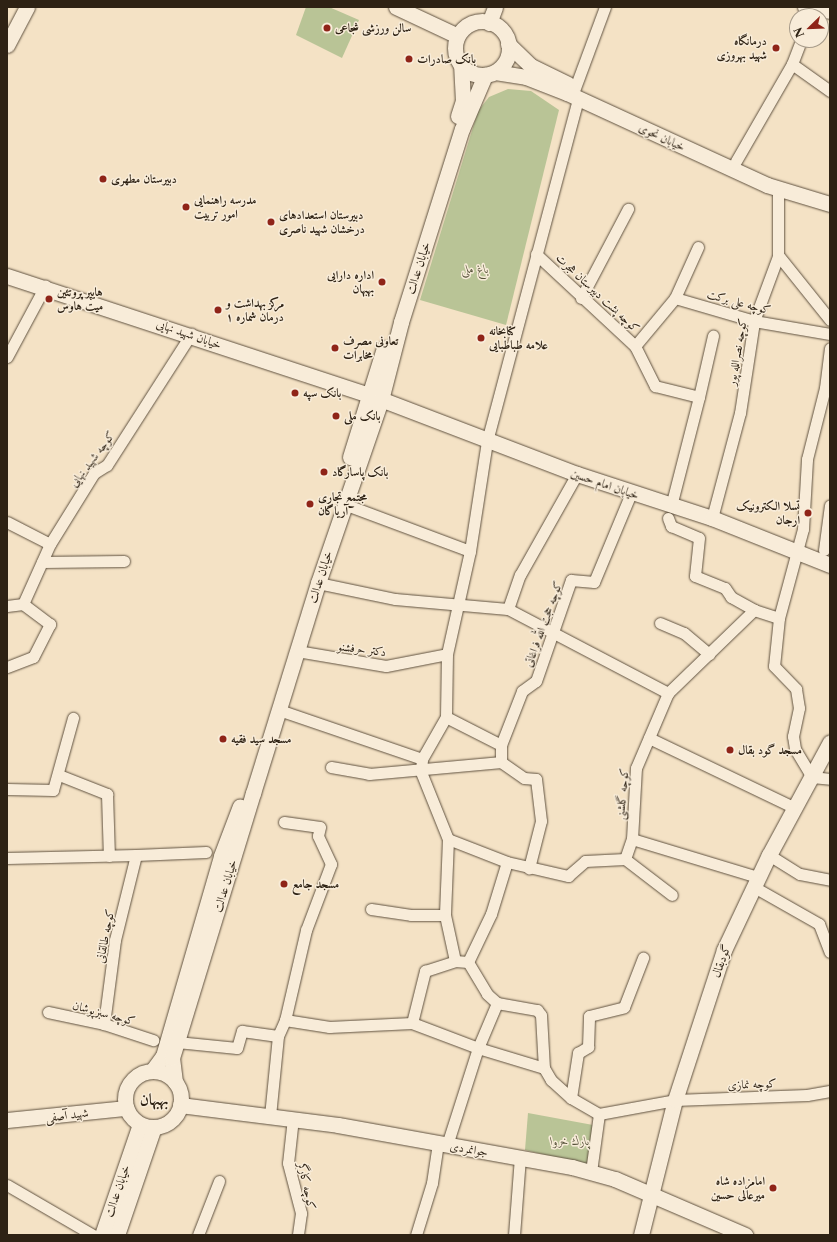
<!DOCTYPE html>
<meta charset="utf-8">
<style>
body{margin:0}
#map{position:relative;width:837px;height:1242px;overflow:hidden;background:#f4e2c5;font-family:"Libre Caslon Text",Amiri,serif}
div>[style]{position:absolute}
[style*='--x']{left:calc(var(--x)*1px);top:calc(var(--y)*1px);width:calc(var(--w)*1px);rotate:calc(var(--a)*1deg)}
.green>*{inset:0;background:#b9c496}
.roads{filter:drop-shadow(0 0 1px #605240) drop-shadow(0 0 1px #605240)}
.street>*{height:11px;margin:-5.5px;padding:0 5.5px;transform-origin:5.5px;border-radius:5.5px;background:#f8ecd9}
.secondary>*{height:15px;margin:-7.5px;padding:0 7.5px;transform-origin:7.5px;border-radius:7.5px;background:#f8ecd9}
.secondary>.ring{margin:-7.5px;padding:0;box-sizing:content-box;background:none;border:15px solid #f8ecd9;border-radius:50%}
.dots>*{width:11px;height:11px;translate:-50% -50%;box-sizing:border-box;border:2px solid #f8ecd9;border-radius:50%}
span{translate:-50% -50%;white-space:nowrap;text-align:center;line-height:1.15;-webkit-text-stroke:3px #f8ecd9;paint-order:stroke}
.poi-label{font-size:12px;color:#2e2214;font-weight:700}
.left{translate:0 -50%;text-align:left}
.right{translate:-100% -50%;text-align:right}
.street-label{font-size:12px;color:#2e2214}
.park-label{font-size:12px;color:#58533b;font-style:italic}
.district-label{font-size:16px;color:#2e2214;font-weight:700}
.frame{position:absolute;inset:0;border:8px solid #2e2214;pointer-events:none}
.north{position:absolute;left:789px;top:8px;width:40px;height:40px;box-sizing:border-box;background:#f8ecd9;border:1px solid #a79b8a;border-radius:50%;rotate:247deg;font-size:11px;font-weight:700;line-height:16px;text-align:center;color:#2e2214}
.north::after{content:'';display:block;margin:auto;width:14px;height:18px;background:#8f2418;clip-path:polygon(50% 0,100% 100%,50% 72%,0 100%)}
</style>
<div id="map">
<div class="green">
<div style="clip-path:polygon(306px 7px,329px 7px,359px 20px,342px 58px,296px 35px)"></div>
<div style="clip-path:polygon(508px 89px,531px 91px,559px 110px,506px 325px,420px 300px,478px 111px,489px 97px)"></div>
<div style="clip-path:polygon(528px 1113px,593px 1125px,587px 1165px,525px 1150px)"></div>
</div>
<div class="roads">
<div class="street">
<div style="--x:792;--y:64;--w:47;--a:35.4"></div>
<div style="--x:575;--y:88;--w:86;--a:-69.7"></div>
<div style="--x:736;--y:161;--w:112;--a:-60"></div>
<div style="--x:792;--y:64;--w:26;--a:-69"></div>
<div style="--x:698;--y:247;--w:56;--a:114.3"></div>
<div style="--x:675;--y:298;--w:82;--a:16.2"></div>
<div style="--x:754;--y:321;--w:77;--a:9.7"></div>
<div style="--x:536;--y:254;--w:135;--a:42.9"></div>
<div style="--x:635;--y:346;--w:45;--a:63.4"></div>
<div style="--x:655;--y:386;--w:45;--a:14"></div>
<div style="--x:699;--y:397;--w:63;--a:-77.1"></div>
<div style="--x:778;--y:255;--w:83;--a:51.3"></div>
<div style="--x:581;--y:298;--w:101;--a:-62.2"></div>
<div style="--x:635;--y:346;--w:62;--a:-50.2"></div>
<div style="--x:7;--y:357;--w:81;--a:-61.8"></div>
<div style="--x:344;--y:504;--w:134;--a:20.5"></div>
<div style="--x:671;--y:506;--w:113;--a:-75.6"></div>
<div style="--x:668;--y:518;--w:9;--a:69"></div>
<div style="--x:671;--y:526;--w:30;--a:23"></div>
<div style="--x:699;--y:538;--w:38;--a:96"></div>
<div style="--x:695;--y:576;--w:32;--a:22"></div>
<div style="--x:725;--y:588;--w:11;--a:56"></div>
<div style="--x:731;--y:597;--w:26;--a:29"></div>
<div style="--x:712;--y:518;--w:109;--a:-75.1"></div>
<div style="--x:740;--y:413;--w:93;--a:-81.3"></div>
<div style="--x:754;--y:321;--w:69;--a:-69.7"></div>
<div style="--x:778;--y:256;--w:67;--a:-90"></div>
<div style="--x:7;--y:522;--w:48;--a:27.1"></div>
<div style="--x:824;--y:550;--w:45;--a:-82.4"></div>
<div style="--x:42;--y:562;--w:82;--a:-0.7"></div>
<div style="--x:318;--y:583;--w:79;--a:11.7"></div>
<div style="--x:395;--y:599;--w:113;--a:5.1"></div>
<div style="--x:508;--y:609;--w:181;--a:27.7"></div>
<div style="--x:23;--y:604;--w:66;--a:-65.8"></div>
<div style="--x:50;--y:544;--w:84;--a:-58.2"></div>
<div style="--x:94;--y:473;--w:15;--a:-32"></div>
<div style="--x:107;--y:465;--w:156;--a:-57.3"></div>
<div style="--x:7;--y:606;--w:16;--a:-7"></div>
<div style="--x:23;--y:604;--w:34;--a:37"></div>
<div style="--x:50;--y:624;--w:37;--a:117"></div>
<div style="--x:33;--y:657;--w:28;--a:159"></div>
<div style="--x:508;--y:609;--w:36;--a:-71"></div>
<div style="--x:520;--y:575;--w:116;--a:-60.6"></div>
<div style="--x:779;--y:618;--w:48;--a:95.9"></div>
<div style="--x:774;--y:666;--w:32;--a:46"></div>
<div style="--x:796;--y:689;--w:19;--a:81"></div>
<div style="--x:799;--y:708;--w:29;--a:102"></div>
<div style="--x:793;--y:736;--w:13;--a:81"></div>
<div style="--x:795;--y:749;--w:33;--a:59"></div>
<div style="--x:812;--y:777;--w:18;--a:6"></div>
<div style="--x:660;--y:623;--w:26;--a:23"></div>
<div style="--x:684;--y:633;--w:33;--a:40"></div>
<div style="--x:297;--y:651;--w:90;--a:9.6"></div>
<div style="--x:386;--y:666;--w:62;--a:-11.1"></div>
<div style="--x:279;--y:710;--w:151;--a:18.9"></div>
<div style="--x:422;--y:759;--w:13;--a:94"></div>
<div style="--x:421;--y:772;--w:72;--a:68.1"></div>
<div style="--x:448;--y:839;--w:63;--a:21.3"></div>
<div style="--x:446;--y:717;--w:62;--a:27"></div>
<div style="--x:501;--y:745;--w:58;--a:-68.7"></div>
<div style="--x:522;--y:691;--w:17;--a:-36"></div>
<div style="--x:536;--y:681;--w:107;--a:-70.9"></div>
<div style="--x:571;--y:580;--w:23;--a:5"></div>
<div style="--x:594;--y:582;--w:96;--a:-67.4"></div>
<div style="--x:649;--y:738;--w:162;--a:25.6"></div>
<div style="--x:501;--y:745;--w:17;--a:90"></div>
<div style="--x:501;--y:762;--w:28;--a:35"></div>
<div style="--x:524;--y:778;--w:12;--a:5"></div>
<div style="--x:536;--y:779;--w:42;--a:83.2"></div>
<div style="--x:541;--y:821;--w:49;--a:104.3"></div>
<div style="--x:422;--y:759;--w:48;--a:-60.3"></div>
<div style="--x:446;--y:717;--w:63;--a:-89.1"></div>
<div style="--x:447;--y:654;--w:106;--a:-77.4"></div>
<div style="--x:470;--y:551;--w:111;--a:-81.2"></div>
<div style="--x:487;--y:441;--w:355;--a:-75.1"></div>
<div style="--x:331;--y:767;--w:39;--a:10"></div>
<div style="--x:369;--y:774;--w:133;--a:-5.2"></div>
<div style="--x:59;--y:775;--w:52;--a:21.6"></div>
<div style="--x:107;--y:794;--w:62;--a:88.2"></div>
<div style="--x:7;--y:789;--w:46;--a:1.2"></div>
<div style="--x:53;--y:790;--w:75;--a:-74.5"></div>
<div style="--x:284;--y:822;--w:36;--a:8"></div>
<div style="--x:320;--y:827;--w:9;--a:103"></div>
<div style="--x:318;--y:836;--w:31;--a:65"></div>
<div style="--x:331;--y:864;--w:71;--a:110.7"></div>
<div style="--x:306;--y:930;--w:92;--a:103.1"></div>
<div style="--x:448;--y:839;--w:76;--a:92.3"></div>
<div style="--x:445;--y:915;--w:47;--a:77.7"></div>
<div style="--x:632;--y:839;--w:132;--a:16.8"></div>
<div style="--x:136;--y:855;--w:70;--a:-2.5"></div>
<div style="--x:769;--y:855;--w:36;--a:32"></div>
<div style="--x:800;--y:874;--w:31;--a:11"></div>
<div style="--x:7;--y:858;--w:129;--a:-1.3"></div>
<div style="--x:136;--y:855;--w:88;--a:103.9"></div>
<div style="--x:115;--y:940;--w:85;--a:97.5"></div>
<div style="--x:625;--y:859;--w:59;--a:37.5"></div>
<div style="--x:754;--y:887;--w:75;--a:29.6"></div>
<div style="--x:819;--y:924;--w:30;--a:69"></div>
<div style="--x:371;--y:909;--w:40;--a:8.5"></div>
<div style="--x:411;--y:915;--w:34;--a:0"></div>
<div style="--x:468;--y:962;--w:53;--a:-64.4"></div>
<div style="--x:491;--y:914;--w:54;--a:-72.9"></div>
<div style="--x:507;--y:862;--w:63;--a:12.9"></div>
<div style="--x:568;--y:876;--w:23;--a:-41"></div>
<div style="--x:585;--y:861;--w:40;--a:-2.9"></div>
<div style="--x:625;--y:859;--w:21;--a:-71"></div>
<div style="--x:632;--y:839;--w:71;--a:-86.8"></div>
<div style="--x:636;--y:768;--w:82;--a:-66.9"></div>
<div style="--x:668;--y:693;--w:120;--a:-44"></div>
<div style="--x:754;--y:610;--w:26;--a:18"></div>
<div style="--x:779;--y:618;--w:92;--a:-74.9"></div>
<div style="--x:803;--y:529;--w:70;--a:-86.7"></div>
<div style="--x:807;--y:459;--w:73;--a:-75.8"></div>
<div style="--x:825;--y:388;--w:40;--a:-82.9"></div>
<div style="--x:48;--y:1012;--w:57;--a:12.1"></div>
<div style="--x:104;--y:1024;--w:52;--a:18.1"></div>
<div style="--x:412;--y:1023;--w:71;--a:20.7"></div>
<div style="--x:478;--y:1048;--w:49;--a:-67.1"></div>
<div style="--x:177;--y:1042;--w:60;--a:5.7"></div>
<div style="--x:237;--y:1048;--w:18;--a:-74"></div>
<div style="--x:242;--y:1031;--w:36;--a:8"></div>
<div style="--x:278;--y:1036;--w:17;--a:-66"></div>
<div style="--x:285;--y:1020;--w:45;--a:9"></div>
<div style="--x:329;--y:1027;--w:83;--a:-2.8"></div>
<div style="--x:412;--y:1023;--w:54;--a:-76"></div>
<div style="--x:425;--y:971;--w:32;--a:-18"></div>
<div style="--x:455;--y:961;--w:13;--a:4"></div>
<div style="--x:468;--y:962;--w:37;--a:59"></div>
<div style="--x:487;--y:994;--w:13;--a:42"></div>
<div style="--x:497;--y:1003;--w:41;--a:9.9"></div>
<div style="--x:537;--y:1010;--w:6;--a:51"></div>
<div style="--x:541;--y:1015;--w:53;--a:86.8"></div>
<div style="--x:544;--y:1068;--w:14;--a:60"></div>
<div style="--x:551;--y:1080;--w:27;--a:42"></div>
<div style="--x:571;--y:1098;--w:32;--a:30"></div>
<div style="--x:599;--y:1114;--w:59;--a:97.9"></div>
<div style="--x:571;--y:1098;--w:46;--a:-81.2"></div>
<div style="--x:578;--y:1053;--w:12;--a:-31"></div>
<div style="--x:588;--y:1047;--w:31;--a:-88"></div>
<div style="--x:589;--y:1016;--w:36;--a:-14"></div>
<div style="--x:624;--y:1007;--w:53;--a:-68.8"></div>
<div style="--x:599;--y:1114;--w:77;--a:-10.4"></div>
<div style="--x:675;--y:1100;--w:132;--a:-2.2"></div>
<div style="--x:807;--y:1095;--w:23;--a:-10"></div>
<div style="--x:270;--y:1116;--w:80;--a:-84.3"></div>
<div style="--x:293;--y:1118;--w:45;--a:96.3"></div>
<div style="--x:288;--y:1163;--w:52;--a:75.4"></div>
<div style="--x:301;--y:1213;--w:22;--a:98"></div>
<div style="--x:447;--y:1145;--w:102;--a:-72.3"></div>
<div style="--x:478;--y:1048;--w:69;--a:16.9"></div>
<div style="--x:7;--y:1185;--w:99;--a:30.2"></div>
<div style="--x:198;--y:1235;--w:58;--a:-68.7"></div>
<div style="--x:416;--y:1235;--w:54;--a:-72.9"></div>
<div style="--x:432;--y:1183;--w:40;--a:-81.5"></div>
<div style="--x:514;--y:1235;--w:78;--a:-85.6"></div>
</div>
<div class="secondary">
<div style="--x:396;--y:7;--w:68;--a:25.1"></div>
<div style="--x:805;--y:7;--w:25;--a:9"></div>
<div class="ring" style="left:455px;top:21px;width:39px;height:39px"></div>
<div style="--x:489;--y:23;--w:17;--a:-69"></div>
<div style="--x:508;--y:44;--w:32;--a:44"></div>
<div style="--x:531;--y:66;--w:41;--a:25.9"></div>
<div style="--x:7;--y:45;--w:43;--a:-62.2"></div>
<div style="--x:495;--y:72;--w:31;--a:9"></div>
<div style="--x:526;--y:77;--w:44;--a:21.3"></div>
<div style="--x:567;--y:93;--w:220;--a:24.7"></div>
<div style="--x:767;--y:185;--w:66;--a:16.8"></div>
<div style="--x:458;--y:116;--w:16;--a:-72"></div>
<div style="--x:463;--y:101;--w:36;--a:-93"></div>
<div style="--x:7;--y:276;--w:382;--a:18.2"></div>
<div style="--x:370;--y:395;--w:222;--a:20.9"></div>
<div style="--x:577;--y:474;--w:142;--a:18.1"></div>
<div style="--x:712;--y:518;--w:127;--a:21.7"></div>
<div style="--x:350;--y:457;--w:114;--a:-72.7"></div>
<div style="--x:152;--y:1071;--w:19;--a:-54"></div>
<div style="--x:163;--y:1056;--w:208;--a:-73.8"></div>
<div style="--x:221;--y:856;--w:53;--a:-69.2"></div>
<div class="ring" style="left:125px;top:1071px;width:41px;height:41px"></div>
<div style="--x:175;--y:1082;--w:24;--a:-97"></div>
<div style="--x:172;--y:1058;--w:277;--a:-73"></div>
<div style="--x:253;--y:793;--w:220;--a:-72.8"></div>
<div style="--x:318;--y:583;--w:194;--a:-71"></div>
<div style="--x:381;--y:400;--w:81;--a:-75.6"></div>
<div style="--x:401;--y:322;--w:202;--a:-72.5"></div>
<div style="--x:462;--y:129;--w:59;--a:-66.9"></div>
<div style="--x:180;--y:1105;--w:159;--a:7.2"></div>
<div style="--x:338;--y:1125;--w:238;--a:10.2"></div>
<div style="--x:572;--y:1167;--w:45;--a:15.6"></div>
<div style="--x:615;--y:1179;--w:142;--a:23.3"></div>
<div style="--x:7;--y:1120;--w:120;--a:-5.8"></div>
<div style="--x:102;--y:1235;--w:117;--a:-71.1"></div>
<div style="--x:117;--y:1235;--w:114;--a:-71.1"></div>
<div style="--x:641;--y:1235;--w:139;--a:-75.9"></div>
<div style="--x:675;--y:1100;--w:158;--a:-71.9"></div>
<div style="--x:724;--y:950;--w:105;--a:-64.7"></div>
<div style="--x:769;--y:855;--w:128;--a:-61.6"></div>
</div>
</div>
<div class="dots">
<div style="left:327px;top:28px;background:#8f2418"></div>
<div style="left:776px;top:48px;background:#8f2418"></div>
<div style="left:409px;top:59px;background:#8f2418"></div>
<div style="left:103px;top:179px;background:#8f2418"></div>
<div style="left:186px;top:207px;background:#8f2418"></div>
<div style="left:271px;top:222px;background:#8f2418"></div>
<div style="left:382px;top:282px;background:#8f2418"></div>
<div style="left:49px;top:299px;background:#8f2418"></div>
<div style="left:218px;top:310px;background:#8f2418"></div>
<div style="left:481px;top:338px;background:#8f2418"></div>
<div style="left:335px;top:348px;background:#8f2418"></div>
<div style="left:295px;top:393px;background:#8f2418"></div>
<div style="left:336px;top:416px;background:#8f2418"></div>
<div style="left:324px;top:472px;background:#8f2418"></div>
<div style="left:310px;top:504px;background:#8f2418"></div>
<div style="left:808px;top:513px;background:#8f2418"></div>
<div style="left:223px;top:739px;background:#8f2418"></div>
<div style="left:730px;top:750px;background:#8f2418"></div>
<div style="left:284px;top:884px;background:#8f2418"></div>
<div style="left:773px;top:1188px;background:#8f2418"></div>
</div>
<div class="poi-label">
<span class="left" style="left:335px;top:28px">سالن ورزشی شجاعی</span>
<span class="right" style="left:767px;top:48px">درمانگاه<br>شهید بهروزی</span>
<span class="left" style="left:417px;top:59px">بانک صادرات</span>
<span class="left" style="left:111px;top:179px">دبیرستان مطهری</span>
<span class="left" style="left:194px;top:207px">مدرسه راهنمایی<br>امور تربیت</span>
<span class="left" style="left:279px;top:222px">دبیرستان استعدادهای<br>درخشان شهید ناصری</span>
<span class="right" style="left:374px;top:282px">اداره دارایی<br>بهبهان</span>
<span class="left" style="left:57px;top:299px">هایپر پروتئین<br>میت هاوس</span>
<span class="left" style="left:226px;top:310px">مرکز بهداشت و<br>درمان شماره ۱</span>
<span class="left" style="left:489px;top:338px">کتابخانه<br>علامه طباطبایی</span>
<span class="left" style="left:343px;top:348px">تعاونی مصرف<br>مخابرات</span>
<span class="left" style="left:303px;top:393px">بانک سپه</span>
<span class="left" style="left:344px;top:416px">بانک ملی</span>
<span class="left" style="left:332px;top:472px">بانک پاسارگاد</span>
<span class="left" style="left:318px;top:504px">مجتمع تجاری<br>آریاگان</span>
<span class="right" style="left:800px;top:513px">تسلا الکترونیک<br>ارجان</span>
<span class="left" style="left:231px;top:739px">مسجد سید فقیه</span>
<span class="left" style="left:738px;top:750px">مسجد گود بقال</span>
<span class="left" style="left:292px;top:884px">مسجد جامع</span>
<span class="right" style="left:765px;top:1188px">امامزاده شاه<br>میرعالی حسین</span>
</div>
<div class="street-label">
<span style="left:662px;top:137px;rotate:25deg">خیابان نحوی</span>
<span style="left:418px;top:268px;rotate:-72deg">خیابان عدالت</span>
<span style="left:598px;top:293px;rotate:43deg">کوچه پشت دبیرستان هجرت</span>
<span style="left:739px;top:302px;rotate:15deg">کوچه علی برکت</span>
<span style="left:189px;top:334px;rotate:19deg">خیابان شهید نهایی</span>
<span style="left:737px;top:352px;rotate:-80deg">کوچه نصرالله پور</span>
<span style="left:92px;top:459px;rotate:-53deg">کوچه شهید نهایی</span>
<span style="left:605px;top:484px;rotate:19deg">خیابان امام حسین</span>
<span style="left:320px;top:577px;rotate:-72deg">خیابان عدالت</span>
<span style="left:543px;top:624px;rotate:-70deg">کوچه حجت الله فراغاتی</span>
<span style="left:362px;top:649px;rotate:7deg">دکتر حرفشنو</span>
<span style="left:622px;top:794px;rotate:-85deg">کوچه گلشنی</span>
<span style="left:225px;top:886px;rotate:-73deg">خیابان عدالت</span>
<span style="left:105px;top:936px;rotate:-79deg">کوچه طالقانی</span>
<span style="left:721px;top:961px;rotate:-70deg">گودبقال</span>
<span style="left:104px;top:1013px;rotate:15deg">کوچه سبزپوشان</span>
<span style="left:752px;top:1084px;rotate:-2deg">کوچه نمازی</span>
<span style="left:67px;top:1115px;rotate:-7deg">شهید آصفی</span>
<span style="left:469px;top:1149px;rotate:10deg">جوانمردی</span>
<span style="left:307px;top:1186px;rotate:78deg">کوچه کارگر</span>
<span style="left:117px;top:1191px;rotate:-71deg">خیابان عدالت</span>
</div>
<div class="park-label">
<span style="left:475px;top:269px">باغ ملی</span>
<span style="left:570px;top:1141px">پارك خروا</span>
</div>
<div class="district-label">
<span style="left:154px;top:1099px">بهبهان</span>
</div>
<div class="frame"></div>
<div class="north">N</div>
</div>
